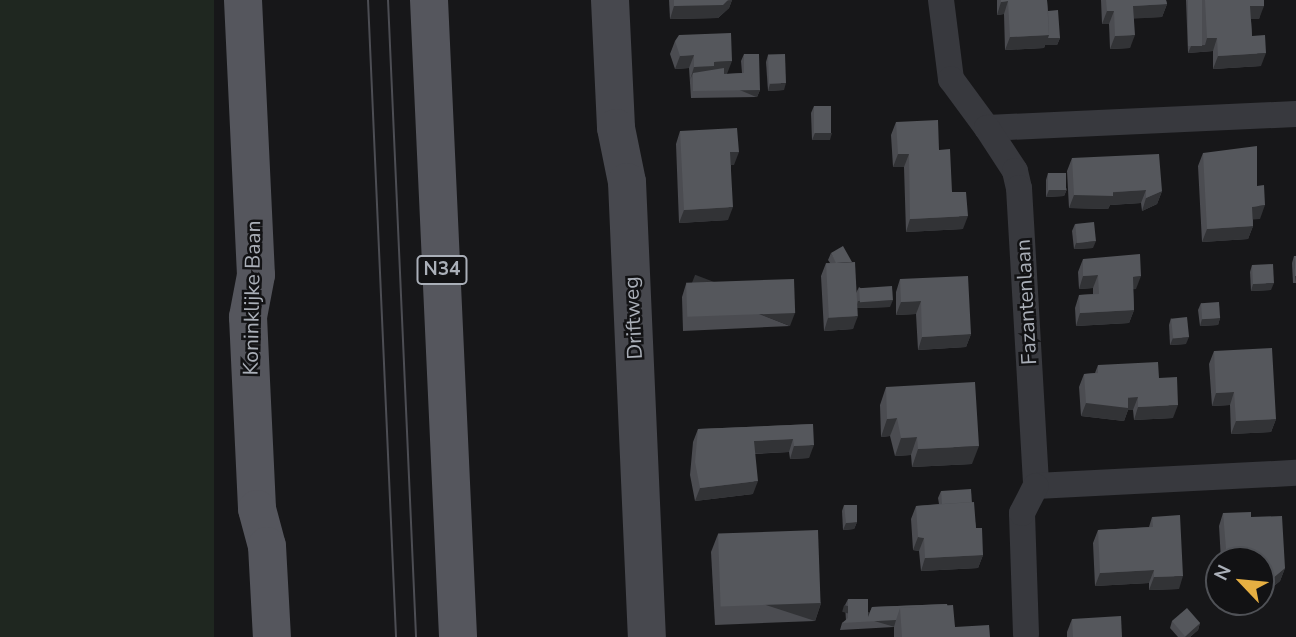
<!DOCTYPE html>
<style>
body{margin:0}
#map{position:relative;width:1296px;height:637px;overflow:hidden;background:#171719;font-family:"Nunito Sans",sans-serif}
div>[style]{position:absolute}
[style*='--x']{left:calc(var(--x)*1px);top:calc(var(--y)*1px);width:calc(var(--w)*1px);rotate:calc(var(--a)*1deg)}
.green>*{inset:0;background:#1f2720;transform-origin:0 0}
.street>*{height:26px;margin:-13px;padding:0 13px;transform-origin:13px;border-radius:13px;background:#38393e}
.secondary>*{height:38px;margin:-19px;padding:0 19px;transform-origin:19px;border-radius:19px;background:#47484e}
.primary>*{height:38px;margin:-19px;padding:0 19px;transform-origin:19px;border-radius:19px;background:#55565d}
.tram>*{height:2px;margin:-1px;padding:0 1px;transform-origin:1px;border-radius:1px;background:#4c4d53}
.wall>*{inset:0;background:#4b4c51}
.shaded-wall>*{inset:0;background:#323336;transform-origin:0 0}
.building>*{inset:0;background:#55575c;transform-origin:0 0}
span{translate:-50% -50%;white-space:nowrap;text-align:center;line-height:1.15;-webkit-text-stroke:5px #121214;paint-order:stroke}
.shield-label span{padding:2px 5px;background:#121214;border:2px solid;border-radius:5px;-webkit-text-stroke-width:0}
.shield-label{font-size:19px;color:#aaafb8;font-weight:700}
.street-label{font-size:21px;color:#aaafb8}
.north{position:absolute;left:1205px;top:546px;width:70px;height:70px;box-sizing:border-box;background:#121214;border:2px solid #4f5156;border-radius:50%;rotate:296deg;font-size:19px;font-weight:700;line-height:28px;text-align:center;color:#aaafb8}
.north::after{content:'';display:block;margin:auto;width:24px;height:32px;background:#e6af42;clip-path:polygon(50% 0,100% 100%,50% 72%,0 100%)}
</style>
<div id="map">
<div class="green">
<div style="left:0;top:0;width:214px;height:637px"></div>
</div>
<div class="street">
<div style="--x:941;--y:0;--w:80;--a:82.8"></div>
<div style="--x:951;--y:79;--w:61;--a:53.7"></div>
<div style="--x:987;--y:128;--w:309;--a:-2.6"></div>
<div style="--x:987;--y:128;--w:51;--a:56.9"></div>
<div style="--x:1015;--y:171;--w:17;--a:77"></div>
<div style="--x:1019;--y:188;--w:298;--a:86.7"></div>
<div style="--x:1036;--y:486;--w:260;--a:-2.9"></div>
<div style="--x:1026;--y:634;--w:121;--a:-91.9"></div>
<div style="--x:1022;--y:513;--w:30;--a:-63"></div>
</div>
<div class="secondary">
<div style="--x:610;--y:0;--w:128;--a:87.3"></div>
<div style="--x:616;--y:128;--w:55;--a:78.5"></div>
<div style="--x:627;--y:182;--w:455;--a:87.5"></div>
</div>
<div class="primary">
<div style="--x:243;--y:0;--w:275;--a:87.3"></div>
<div style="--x:256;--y:275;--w:43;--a:100.8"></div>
<div style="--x:248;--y:317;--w:192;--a:87.3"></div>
<div style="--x:257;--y:509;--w:38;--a:75"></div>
<div style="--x:267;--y:546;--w:91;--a:86.9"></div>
<div style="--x:429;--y:0;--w:638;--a:87.39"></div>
</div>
<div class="tram">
<div style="--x:368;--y:0;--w:638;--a:87.48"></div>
<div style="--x:388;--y:0;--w:638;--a:87.48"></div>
</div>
<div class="wall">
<div style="clip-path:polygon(669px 0,732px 0,729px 8px,718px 18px,670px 19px)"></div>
<div style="clip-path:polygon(997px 0,1047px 0,1048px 11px,1060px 38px,1057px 45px,1045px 45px,1044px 48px,1005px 50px,1004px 14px,997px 15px)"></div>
<div style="clip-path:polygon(1101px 0,1166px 0,1167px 4px,1162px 17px,1134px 18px,1130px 48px,1110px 49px,1109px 24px,1102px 24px)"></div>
<div style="clip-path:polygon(1186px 0,1264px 0,1259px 19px,1251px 19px,1252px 36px,1261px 66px,1213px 69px,1213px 51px,1188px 53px)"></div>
<div style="clip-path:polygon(675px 41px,727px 74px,742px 73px,741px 61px,744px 54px,760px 90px,757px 97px,691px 98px,689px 68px,675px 69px,670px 54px)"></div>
<div style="clip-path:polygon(768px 55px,784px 90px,768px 91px,766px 62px)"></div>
<div style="clip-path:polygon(814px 106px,830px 140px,812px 140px,811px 113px)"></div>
<div style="clip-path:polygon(896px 122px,939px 150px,963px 229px,906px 232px,904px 167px,893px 167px,891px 135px)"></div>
<div style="clip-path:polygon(680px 131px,734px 165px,731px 165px,728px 220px,679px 223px,676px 144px)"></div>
<div style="clip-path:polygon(1203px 153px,1257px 186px,1260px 219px,1253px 219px,1253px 226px,1248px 239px,1202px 242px,1198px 166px)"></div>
<div style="clip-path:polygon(1072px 158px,1162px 191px,1157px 204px,1142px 211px,1141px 203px,1110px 205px,1108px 209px,1069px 208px,1067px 171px)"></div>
<div style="clip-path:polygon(1048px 173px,1067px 189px,1064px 196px,1046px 197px,1046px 180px)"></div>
<div style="clip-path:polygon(1075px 224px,1093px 248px,1074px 249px,1072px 231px)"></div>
<div style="clip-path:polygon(831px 253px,856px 293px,859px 287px,890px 307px,857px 308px,853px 329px,824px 331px,821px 276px,826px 263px,830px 263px,828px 260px)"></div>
<div style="clip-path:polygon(1294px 256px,1296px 283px,1293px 283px,1292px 263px)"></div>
<div style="clip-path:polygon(1083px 259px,1136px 289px,1133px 289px,1134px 310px,1129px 323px,1076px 326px,1075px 308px,1079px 295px,1093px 294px,1093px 288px,1079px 289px,1078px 272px)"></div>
<div style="clip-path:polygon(1252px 265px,1271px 290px,1251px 291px,1250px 272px)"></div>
<div style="clip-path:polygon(900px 279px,971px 334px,966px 347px,918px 350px,916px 314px,896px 315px,896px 292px)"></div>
<div style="clip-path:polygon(686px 284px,790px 326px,683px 331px,682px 297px)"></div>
<div style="clip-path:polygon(1201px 303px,1220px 318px,1218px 325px,1200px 326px,1198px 310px)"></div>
<div style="clip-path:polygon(1171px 318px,1186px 344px,1170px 345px,1169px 325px)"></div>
<div style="clip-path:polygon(1214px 351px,1276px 419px,1271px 432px,1231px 434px,1230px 405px,1212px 406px,1209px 364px)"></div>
<div style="clip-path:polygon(1098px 365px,1159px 378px,1173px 418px,1134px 420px,1133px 410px,1128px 410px,1124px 421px,1081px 416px,1079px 387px,1084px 374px,1095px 373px)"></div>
<div style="clip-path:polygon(886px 387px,972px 464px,912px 467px,911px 455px,895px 456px,890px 436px,881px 437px,880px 405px)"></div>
<div style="clip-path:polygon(813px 424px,809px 458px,790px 459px,789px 452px,755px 454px,753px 494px,695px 501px,690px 475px,693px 442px,698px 429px)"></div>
<div style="clip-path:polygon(941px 491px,972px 502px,976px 528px,983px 555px,978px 568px,921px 571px,919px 551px,913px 550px,911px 519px,916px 506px,939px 504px,938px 498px)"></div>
<div style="clip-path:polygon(844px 505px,857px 522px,854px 529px,843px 530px,842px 511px)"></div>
<div style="clip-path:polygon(1223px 513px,1251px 517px,1285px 568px,1280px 581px,1268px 591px,1261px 586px,1261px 560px,1221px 560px,1219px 526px)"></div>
<div style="clip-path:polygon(1152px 517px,1179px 589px,1149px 590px,1149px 583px,1095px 586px,1093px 543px,1098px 530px,1149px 527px)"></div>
<div style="clip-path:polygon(718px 534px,821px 603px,815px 621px,715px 625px,711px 552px)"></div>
<div style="clip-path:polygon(848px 599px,868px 617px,872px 607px,947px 604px,955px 627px,990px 637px,894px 637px,894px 627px,840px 630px,842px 623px,846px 621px,845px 605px)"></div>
<div style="clip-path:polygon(1072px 619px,1122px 637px,1067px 637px,1067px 632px)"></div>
<div style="clip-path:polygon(1172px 621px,1200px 623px,1198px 630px,1190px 637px,1178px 637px,1170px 628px)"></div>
</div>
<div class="shaded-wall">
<div style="clip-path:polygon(732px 0,729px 8px,718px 18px,670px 19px,674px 6px)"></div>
<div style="clip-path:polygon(1008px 1px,1004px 14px,997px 15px,1001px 2px)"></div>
<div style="clip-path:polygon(1167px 4px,1162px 17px,1128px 19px,1133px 6px)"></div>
<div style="clip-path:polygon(1250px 6px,1264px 6px,1259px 19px,1245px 19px)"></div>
<div style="clip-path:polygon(1107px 11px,1114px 11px,1109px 24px,1102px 24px)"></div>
<div style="clip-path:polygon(1049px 35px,1060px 38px,1057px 45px,1045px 45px,1044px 48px,1005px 50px,1010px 37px)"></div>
<div style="clip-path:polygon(1135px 35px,1130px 48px,1110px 49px,1115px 36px)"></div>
<div style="clip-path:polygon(1207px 38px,1217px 38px,1213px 51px,1188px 53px,1191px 46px,1205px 45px)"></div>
<div style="clip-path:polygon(1266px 53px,1261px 66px,1213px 69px,1218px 56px)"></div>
<div style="clip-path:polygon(694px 55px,689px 68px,675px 69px,680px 56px)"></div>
<div style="clip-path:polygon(732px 61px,727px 74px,693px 73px,690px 80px,694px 67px,714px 62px)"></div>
<div style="clip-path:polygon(786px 83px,784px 90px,768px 91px,770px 84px)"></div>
<div style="left:760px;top:90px;width:8px;height:67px;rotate:113deg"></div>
<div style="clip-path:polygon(815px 133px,832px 133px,830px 140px,812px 140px)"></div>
<div style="clip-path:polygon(730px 152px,739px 152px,734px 165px,725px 165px)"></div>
<div style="clip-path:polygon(898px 154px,909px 154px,904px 167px,893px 167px)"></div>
<div style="clip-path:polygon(1067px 189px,1064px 196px,1046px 197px,1049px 190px)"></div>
<div style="clip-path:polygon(1146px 190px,1141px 203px,1110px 205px,1108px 209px,1069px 208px,1074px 195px)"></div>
<div style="clip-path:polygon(1162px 191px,1157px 204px,1142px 211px,1146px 198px)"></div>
<div style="clip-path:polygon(1265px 205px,1260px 219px,1247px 220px,1252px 207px)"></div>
<div style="clip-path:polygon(733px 207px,728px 220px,679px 223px,684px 210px)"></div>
<div style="clip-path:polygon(968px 216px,963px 229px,906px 232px,910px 219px)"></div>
<div style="clip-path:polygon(1253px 226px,1248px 239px,1202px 242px,1207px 229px)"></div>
<div style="clip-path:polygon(1096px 241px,1093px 248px,1074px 249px,1076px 243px)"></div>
<div style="clip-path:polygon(1098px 275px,1093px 288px,1079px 289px,1083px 276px)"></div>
<div style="clip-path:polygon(1141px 276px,1136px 289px,1128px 290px,1133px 277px)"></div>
<div style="clip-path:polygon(1274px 283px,1271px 290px,1251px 291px,1253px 284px)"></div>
<div style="clip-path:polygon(893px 300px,890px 307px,856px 308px,858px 301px)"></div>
<div style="clip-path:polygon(921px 301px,916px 314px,896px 315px,901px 302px)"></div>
<div style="clip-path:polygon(1134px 310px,1129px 323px,1076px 326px,1080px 313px)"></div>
<div style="left:795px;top:313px;width:14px;height:107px;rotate:111deg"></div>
<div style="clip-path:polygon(858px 316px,853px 329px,824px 331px,828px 318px)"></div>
<div style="clip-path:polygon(1220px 318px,1218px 325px,1200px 326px,1202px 319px)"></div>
<div style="clip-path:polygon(971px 334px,966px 347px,918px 350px,922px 337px)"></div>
<div style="clip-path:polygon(1189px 337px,1186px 344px,1170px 345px,1173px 338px)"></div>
<div style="clip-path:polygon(1234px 392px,1230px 405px,1212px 406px,1216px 393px)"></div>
<div style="clip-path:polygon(1138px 397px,1133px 410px,1128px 410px,1124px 421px,1081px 416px,1086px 403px)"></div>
<div style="clip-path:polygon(1178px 405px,1173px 418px,1134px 420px,1138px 407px)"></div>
<div style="clip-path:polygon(897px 418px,890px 436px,881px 437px,887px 419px)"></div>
<div style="clip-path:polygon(1276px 419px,1271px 432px,1231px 434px,1236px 421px)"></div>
<div style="clip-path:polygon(917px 437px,911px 455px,895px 456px,901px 438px)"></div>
<div style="clip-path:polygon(793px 439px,789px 452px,749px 454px,754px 441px)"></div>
<div style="clip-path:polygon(814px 445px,809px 458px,790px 459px,794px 446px)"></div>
<div style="clip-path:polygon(979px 446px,972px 464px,912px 467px,918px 449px)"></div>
<div style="clip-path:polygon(758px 481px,753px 494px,695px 501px,700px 488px)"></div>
<div style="clip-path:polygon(857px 522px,854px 529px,843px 530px,846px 523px)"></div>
<div style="clip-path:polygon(918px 537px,924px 538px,919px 551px,913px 550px)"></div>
<div style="clip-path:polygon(983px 555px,978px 568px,921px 571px,925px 558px)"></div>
<div style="clip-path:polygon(1285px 568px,1280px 581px,1268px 591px,1273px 578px)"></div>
<div style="clip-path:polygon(1154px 570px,1149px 583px,1095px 586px,1100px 573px)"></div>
<div style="clip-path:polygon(1183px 576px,1179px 589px,1149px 590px,1154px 577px)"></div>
<div style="clip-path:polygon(1226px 602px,1245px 602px,1243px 606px,1224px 606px)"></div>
<div style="left:821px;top:603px;width:19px;height:100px;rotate:108deg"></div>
<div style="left:896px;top:620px;width:7px;height:54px;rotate:106deg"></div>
<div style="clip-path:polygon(1200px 623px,1198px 630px,1190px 637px,1185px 637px)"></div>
</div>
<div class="building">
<div style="clip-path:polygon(674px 0,728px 0,723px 5px,674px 6px)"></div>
<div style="clip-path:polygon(1001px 0,1047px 0,1049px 35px,1010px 37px,1008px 1px,1001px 2px)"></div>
<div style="clip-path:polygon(1106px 0,1166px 0,1167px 4px,1133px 6px,1135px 35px,1115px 36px,1114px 11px,1107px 11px)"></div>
<div style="left:1188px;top:0;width:14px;height:46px"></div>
<div style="clip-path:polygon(1205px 0,1264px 0,1264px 6px,1250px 6px,1252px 36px,1265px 35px,1266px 53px,1218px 56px,1217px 38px,1207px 38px)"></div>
<div style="clip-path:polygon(1058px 10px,1060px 38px,1048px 38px,1049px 35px,1048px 11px)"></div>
<div style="clip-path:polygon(731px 33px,732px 61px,714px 62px,714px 66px,694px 67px,694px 55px,680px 56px,675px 41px,679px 35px)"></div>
<div style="clip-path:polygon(744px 54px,759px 54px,760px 90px,693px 91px,693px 73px,724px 68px,724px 74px,744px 73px)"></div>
<div style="left:785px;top:54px;width:29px;height:17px;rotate:88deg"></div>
<div style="left:814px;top:106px;width:17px;height:27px"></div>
<div style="clip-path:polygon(938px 120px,939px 150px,950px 149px,952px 192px,966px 192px,968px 216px,910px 219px,909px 154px,898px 154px,896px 122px)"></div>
<div style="clip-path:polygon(737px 128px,739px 152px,730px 152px,733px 207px,684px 210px,680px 131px)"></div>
<div style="clip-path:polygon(1257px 146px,1257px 186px,1264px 185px,1265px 205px,1252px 207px,1253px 226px,1207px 229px,1203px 153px)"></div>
<div style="clip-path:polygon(1159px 154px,1162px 191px,1146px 198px,1146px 190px,1113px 192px,1113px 196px,1074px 195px,1072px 158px)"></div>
<div style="left:1048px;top:173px;width:18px;height:17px"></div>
<div style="left:1094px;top:222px;width:19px;height:19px;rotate:84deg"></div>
<div style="clip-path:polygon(843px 246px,852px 262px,836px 263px,831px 253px)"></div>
<div style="clip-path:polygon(1140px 254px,1141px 276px,1133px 277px,1134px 310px,1080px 313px,1079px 295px,1099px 294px,1098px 275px,1083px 276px,1083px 259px)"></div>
<div style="clip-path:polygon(1294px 256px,1296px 256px,1296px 276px,1295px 276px)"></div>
<div style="left:855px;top:262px;width:54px;height:29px;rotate:87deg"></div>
<div style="left:1273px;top:264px;width:19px;height:21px;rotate:87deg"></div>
<div style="clip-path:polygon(968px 276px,971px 334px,922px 337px,921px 301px,901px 302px,900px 279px)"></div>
<div style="left:794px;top:279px;width:34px;height:108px;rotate:88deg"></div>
<div style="left:892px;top:286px;width:14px;height:33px;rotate:86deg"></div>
<div style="left:1219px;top:302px;width:16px;height:18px;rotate:86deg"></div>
<div style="left:1187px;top:317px;width:20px;height:16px;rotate:84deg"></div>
<div style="clip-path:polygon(1272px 348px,1276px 419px,1236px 421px,1234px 392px,1216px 393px,1214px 351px)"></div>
<div style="clip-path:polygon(1158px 362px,1159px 378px,1177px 377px,1178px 405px,1138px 407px,1138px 397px,1128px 397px,1128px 408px,1086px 403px,1084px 374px,1098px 373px,1098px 365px)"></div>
<div style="clip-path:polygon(975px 382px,979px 446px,918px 449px,917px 437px,901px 438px,897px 418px,887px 419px,886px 387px)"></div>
<div style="clip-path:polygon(813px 424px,814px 445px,794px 446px,793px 439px,754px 441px,758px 481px,700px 488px,695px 462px,698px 429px)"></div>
<div style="left:971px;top:489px;width:13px;height:30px;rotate:86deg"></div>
<div style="clip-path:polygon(974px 502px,976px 528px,982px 528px,983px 555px,925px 558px,924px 538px,918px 537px,916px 506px)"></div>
<div style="clip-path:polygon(844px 505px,857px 505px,857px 522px,846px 523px)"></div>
<div style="clip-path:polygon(1251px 512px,1251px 517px,1282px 516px,1285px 568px,1273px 578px,1261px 569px,1261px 560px,1227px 560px,1223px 513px)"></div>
<div style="clip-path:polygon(1180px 515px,1183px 576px,1154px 577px,1154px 570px,1100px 573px,1098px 530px,1153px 527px,1152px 517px)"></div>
<div style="left:818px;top:530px;width:73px;height:100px;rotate:88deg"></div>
<div style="clip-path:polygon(848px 599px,868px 599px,868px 617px,872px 607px,947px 604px,947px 606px,900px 608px,896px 620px,842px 623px,848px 618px)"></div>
<div style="clip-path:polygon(953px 605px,955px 627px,989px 625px,990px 637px,902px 637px,900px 608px)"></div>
<div style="left:1187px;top:608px;width:20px;height:20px;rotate:49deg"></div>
<div style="clip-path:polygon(1121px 616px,1122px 637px,1073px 637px,1072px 619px)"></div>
</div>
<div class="shield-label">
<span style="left:442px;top:270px">N34</span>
</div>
<div class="street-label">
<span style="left:252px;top:298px;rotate:-89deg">Koninklijke Baan</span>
<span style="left:1026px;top:302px;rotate:-93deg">Fazantenlaan</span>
<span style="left:633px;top:318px;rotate:-93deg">Driftweg</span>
</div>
<div class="north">N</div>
</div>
